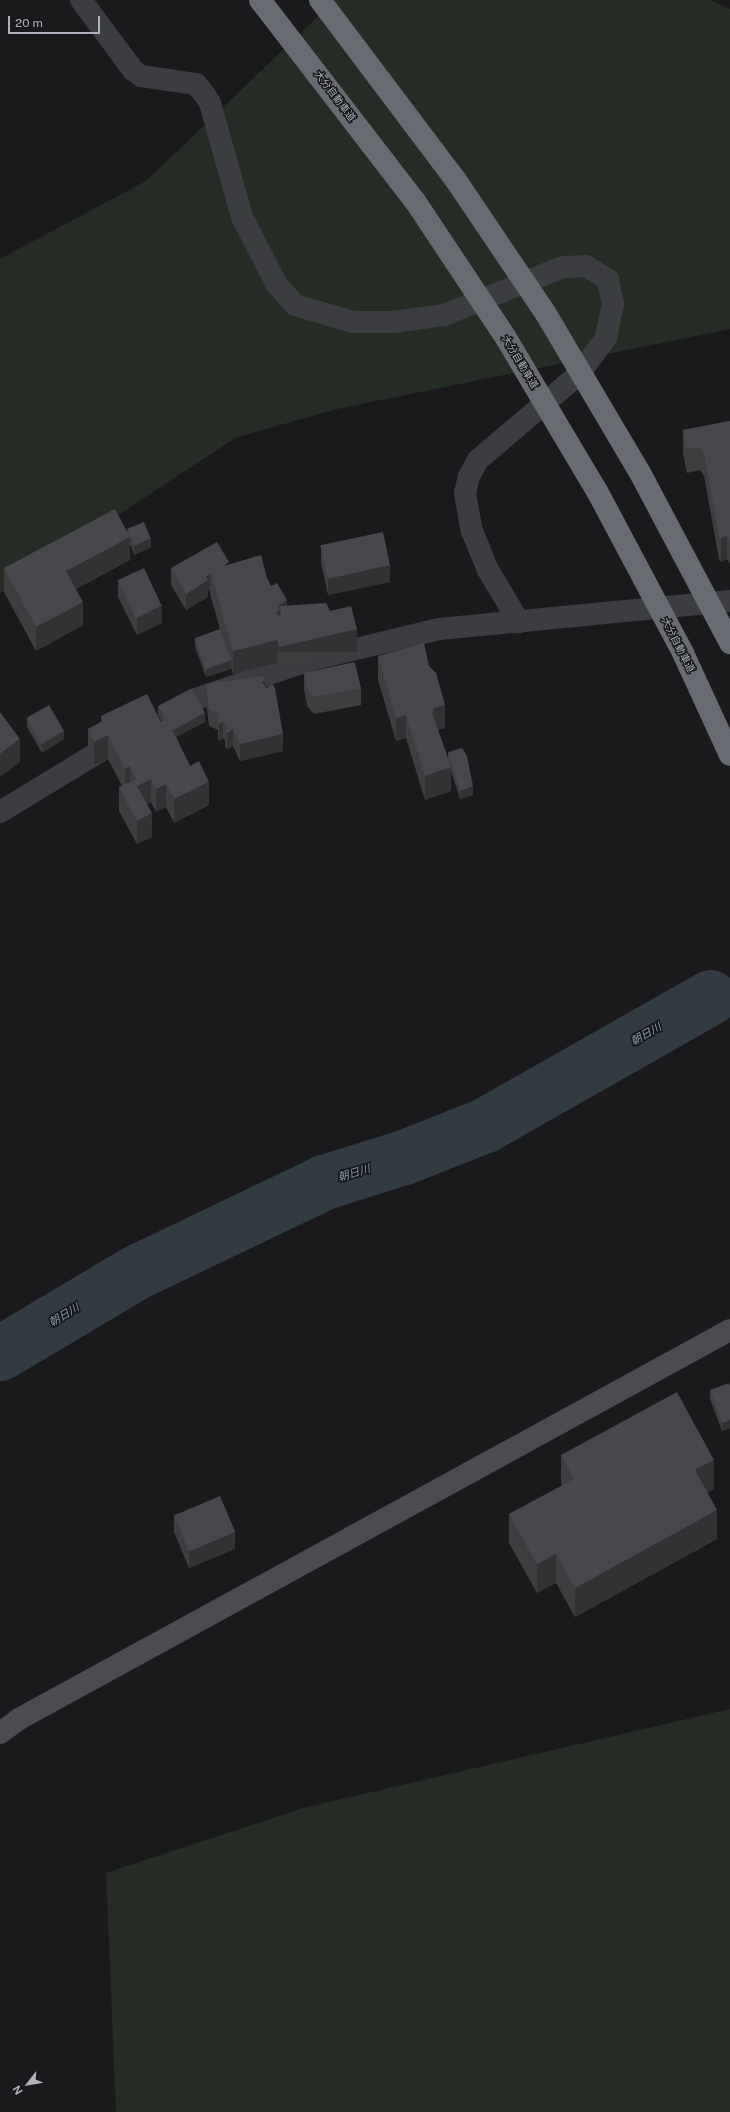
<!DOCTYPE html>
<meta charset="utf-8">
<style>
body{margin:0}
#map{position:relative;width:730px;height:2112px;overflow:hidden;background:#1a1a1c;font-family:"Public Sans","Noto Sans JP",sans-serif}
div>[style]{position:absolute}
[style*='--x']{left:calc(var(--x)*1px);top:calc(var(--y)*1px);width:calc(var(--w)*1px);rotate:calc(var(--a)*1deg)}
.green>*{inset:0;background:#252c26}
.river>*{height:55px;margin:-27.5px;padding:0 27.5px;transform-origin:27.5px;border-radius:27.5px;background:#333b42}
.street>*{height:22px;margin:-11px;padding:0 11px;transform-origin:11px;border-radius:11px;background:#3c3d41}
.secondary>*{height:22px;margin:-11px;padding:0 11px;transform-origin:11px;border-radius:11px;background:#4a4c51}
.highway>*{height:22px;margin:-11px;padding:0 11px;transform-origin:11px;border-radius:11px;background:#686b72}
.highway-bridge>*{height:22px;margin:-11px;padding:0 11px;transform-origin:11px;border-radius:11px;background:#686b72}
.wall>*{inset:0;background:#3e3e41}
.shaded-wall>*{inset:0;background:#323235;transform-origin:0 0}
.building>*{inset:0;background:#48484c;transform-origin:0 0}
span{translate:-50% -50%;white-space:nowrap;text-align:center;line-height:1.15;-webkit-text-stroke:3px #151518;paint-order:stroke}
.street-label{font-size:10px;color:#aeb2bb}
.water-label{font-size:11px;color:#889fb3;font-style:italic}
.north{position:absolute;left:8px;top:2064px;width:40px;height:40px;-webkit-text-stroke:3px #151518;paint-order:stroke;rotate:239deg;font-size:11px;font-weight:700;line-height:16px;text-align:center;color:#aeb2bb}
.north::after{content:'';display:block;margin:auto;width:14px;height:18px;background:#aeb2bb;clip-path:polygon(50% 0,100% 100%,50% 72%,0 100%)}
.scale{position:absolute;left:8px;top:16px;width:92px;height:18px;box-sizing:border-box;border:2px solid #aeb2bb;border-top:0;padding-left:5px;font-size:12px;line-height:14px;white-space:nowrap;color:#aeb2bb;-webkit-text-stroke:3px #151518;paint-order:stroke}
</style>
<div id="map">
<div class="green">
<div style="clip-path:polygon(335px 0,709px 0,730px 9px,730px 329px,337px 409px,235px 438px,0 593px,0 259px,146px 181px)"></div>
<div style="clip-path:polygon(730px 1709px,730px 2112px,116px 2112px,106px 1873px,303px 1808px)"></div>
</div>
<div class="river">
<div style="--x:0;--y:1353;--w:156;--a:-30.8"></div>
<div style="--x:134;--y:1273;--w:211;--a:-25.6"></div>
<div style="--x:324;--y:1182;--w:84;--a:-17.4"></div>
<div style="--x:404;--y:1157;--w:87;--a:-21.6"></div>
<div style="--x:485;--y:1125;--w:259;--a:-29.6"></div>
</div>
<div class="street">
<div style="--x:81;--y:0;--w:87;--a:53.4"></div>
<div style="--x:133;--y:70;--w:10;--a:37"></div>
<div style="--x:141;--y:76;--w:56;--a:8.3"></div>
<div style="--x:196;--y:84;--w:14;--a:51"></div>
<div style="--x:205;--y:95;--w:9;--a:58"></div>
<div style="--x:210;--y:103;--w:118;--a:74.3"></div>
<div style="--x:242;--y:217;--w:76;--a:62.8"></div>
<div style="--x:277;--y:285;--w:27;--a:48"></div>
<div style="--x:295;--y:305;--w:60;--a:16.3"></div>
<div style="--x:353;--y:322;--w:40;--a:0"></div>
<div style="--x:393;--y:322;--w:51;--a:-7.8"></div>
<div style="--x:444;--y:315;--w:128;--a:-22"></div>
<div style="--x:563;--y:267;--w:23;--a:-2"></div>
<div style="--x:586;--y:266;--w:26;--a:32"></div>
<div style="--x:608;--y:280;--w:25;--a:78"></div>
<div style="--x:613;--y:304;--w:35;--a:102"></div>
<div style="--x:606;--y:338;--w:45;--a:126.9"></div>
<div style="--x:579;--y:374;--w:133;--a:139.6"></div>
<div style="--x:478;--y:460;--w:18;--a:119"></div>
<div style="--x:469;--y:476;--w:17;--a:103"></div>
<div style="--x:465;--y:493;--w:39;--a:80"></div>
<div style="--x:472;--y:531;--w:42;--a:67.7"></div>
<div style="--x:488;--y:570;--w:61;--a:59.2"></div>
<div style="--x:170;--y:712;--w:26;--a:-28"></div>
<div style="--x:193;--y:700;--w:124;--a:-18.9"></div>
<div style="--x:310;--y:660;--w:133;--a:-13.5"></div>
<div style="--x:439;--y:629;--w:292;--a:-5.5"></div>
<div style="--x:0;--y:812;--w:135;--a:-31.3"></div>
</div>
<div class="secondary">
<div style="--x:0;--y:1733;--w:24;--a:-36"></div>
<div style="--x:19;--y:1719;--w:810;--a:-28.68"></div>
</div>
<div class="highway">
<div style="--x:260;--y:0;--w:254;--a:52.4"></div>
<div style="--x:320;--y:0;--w:224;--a:53"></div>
</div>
<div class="highway-bridge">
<div style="--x:455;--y:179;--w:163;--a:56"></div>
<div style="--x:546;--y:314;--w:182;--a:59.4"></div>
<div style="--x:639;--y:471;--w:195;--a:62.1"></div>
<div style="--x:415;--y:201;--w:164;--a:56.4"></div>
<div style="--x:506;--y:338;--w:178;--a:59.3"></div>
<div style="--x:597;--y:491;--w:183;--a:62"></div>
<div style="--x:683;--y:653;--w:112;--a:65.3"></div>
</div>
<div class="wall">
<div style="clip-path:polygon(730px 421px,730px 564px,727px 559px,721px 562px,719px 559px,704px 476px,700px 470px,687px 473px,683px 453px,683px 430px)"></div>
<div style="clip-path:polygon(127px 529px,151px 547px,134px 555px,130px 544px,130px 560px,76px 589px,83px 625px,36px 651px,4px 592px,4px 568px,127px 531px)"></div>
<div style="clip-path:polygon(321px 546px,390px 582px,328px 595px,321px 563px)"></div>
<div style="clip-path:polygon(229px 565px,267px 578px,271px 586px,287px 606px,330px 611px,357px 652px,279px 670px,277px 663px,233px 674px,231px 667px,231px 669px,206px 677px,195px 647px,195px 639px,220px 629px,210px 594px,210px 590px,208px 591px,208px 597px,186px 610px,171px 585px,171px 568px)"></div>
<div style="clip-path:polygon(118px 580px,162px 623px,137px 635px,118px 597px)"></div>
<div style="clip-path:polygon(378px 656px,429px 666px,445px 728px,438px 730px,448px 758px,448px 752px,473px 795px,460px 799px,451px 771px,451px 791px,425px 800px,406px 738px,396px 741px,378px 680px)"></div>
<div style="clip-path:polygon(304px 673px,361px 688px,361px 705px,314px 714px,307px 706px,304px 689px)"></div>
<div style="clip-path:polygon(206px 684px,265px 686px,283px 751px,240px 761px,233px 746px,227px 750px,225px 746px,225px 740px,223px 738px,219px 741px,218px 739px,218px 730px,209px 726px,206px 700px)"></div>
<div style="clip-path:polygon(158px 706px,205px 722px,176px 737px,209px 805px,174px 823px,166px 807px,156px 812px,151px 802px,147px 804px,152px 837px,137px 844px,119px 811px,119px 787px,122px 786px,108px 759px,94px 765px,88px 752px,88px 729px,101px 722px,101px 716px,161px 722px,162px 722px,158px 715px)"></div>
<div style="clip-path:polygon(27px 719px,64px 739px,42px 753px,27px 727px)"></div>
<div style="clip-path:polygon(730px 1386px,730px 1428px,722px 1431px,710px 1399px,710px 1390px)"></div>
<div style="clip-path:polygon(561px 1455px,714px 1489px,707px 1493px,717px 1539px,575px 1617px,556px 1583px,537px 1593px,509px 1543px,509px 1514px,562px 1486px,561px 1484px)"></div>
<div style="clip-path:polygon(174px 1515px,235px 1549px,189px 1568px,174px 1532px)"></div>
</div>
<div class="shaded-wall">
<div style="clip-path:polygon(727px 535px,727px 559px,721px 562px,721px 539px)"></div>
<div style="clip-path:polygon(130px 537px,130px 560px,66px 594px,66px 571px)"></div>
<div style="clip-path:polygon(151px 539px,151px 547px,134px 555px,134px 546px)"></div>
<div style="clip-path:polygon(390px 565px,390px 582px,328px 595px,328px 579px)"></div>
<div style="clip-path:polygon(210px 574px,210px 590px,208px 591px,208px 597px,186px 610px,186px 594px,206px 576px)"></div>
<div style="clip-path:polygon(287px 600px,287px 623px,281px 614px,280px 606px,280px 633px,276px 612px,278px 606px)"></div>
<div style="clip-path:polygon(83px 602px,83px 625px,36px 651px,36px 627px)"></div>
<div style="clip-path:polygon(162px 606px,162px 623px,137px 635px,137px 618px)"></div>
<div style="left:357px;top:629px;width:23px;height:80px;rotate:90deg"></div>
<div style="clip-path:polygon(277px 640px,277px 663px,233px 674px,233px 651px)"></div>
<div style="clip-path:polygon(231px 660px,231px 669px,206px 677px,206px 668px)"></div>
<div style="clip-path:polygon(265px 680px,265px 696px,262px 682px)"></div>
<div style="clip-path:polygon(445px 705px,445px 728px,434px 731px,432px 713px,434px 708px)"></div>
<div style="clip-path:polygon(205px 713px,205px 722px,171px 739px,171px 731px)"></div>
<div style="clip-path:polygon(406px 715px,406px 738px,396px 741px,396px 718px)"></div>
<div style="clip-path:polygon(223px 721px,223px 738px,219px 741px,219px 724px)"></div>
<div style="clip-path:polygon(233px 729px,233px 746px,227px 750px,227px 733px)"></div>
<div style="clip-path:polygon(64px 731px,64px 739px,42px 753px,42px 744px)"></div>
<div style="clip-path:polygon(283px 734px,283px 751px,240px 761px,240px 744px)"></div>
<div style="clip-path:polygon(108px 735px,108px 759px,94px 765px,94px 742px)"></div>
<div style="clip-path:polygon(20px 739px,20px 762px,0 777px,0 754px)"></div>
<div style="clip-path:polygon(130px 766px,130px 789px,125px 792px,125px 769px)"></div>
<div style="clip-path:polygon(451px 767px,451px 791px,425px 800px,425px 776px)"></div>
<div style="clip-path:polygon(151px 779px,151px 802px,137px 809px,137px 786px)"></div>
<div style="clip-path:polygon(209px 782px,209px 805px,174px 823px,174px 799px)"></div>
<div style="clip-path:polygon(166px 784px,166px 807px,156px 812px,156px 789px)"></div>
<div style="clip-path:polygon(473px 786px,473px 795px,460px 799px,460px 791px)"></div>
<div style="clip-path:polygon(152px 813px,152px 837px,137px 844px,137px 821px)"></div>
<div style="clip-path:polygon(730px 1420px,730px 1428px,722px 1431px,722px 1423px)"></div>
<div style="clip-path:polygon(714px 1460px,714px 1489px,695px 1499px,695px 1470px)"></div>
<div style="clip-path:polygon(717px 1510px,717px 1539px,575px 1617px,575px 1588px)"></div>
<div style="clip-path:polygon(235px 1532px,235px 1549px,189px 1568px,189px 1551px)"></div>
<div style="clip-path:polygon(556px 1554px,556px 1583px,537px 1593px,537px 1564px)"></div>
</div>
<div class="building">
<div style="clip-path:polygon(730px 421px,730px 541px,727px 535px,721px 539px,719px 536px,704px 453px,700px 447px,687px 449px,683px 430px)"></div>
<div style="clip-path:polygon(115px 509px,130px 537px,66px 571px,83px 602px,36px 627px,4px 568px)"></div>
<div style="left:144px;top:522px;width:18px;height:18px;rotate:68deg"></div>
<div style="left:383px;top:532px;width:34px;height:64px;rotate:78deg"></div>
<div style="clip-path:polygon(217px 542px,229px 562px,222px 567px,210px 570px,210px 574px,206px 576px,208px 580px,186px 594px,171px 568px)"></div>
<div style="clip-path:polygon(261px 555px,267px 578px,271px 586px,277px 583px,287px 600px,278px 606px,280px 610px,276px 612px,279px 616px,281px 614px,280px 606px,326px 603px,330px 611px,351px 606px,357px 629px,279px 647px,277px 640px,233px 651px,210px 570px)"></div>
<div style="left:144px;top:568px;width:42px;height:29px;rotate:65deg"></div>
<div style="left:220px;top:629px;width:33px;height:27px;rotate:70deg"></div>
<div style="clip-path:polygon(424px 643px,429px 666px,436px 673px,445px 705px,434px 708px,432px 713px,451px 767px,425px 776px,406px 715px,396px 718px,378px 656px)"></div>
<div style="clip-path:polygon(354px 662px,356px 667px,361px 688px,314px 697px,307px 690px,304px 673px)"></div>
<div style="clip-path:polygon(263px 676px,265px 680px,262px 682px,266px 688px,272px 684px,275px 688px,283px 734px,240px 744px,233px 729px,227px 733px,225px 730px,228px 728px,223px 721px,219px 724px,218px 722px,218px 714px,209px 709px,206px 684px)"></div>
<div style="clip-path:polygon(192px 689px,205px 713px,173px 730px,167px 719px,166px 720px,158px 706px)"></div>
<div style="clip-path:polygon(147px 694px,161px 722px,167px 719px,190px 766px,199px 761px,209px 782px,174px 799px,166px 784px,156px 789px,151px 779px,137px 786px,152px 813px,137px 821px,119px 787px,136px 779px,130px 766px,125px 769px,108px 735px,94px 742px,88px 729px,103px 721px,101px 716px)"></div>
<div style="left:49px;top:705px;width:30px;height:26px;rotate:60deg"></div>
<div style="clip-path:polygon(0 712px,20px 739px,0 754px)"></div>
<div style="clip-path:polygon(462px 748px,467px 756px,473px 786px,460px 791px,448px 752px)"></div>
<div style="clip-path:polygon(729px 1383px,730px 1386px,730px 1420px,722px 1423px,710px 1390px)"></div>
<div style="clip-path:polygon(677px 1392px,714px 1460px,695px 1470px,717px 1510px,575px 1588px,556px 1554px,537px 1564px,509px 1514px,574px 1479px,561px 1455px)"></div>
<div style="left:220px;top:1496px;width:39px;height:50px;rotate:67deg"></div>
</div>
<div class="street-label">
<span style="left:335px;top:96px;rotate:53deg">大分自動車道</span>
<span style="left:520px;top:362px;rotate:59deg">大分自動車道</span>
<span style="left:678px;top:645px;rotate:63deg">大分自動車道</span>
</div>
<div class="water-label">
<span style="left:646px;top:1034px;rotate:-30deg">朝日川</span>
<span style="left:354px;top:1173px;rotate:-17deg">朝日川</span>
<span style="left:64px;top:1315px;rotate:-31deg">朝日川</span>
</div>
<div class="north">N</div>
<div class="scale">20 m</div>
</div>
